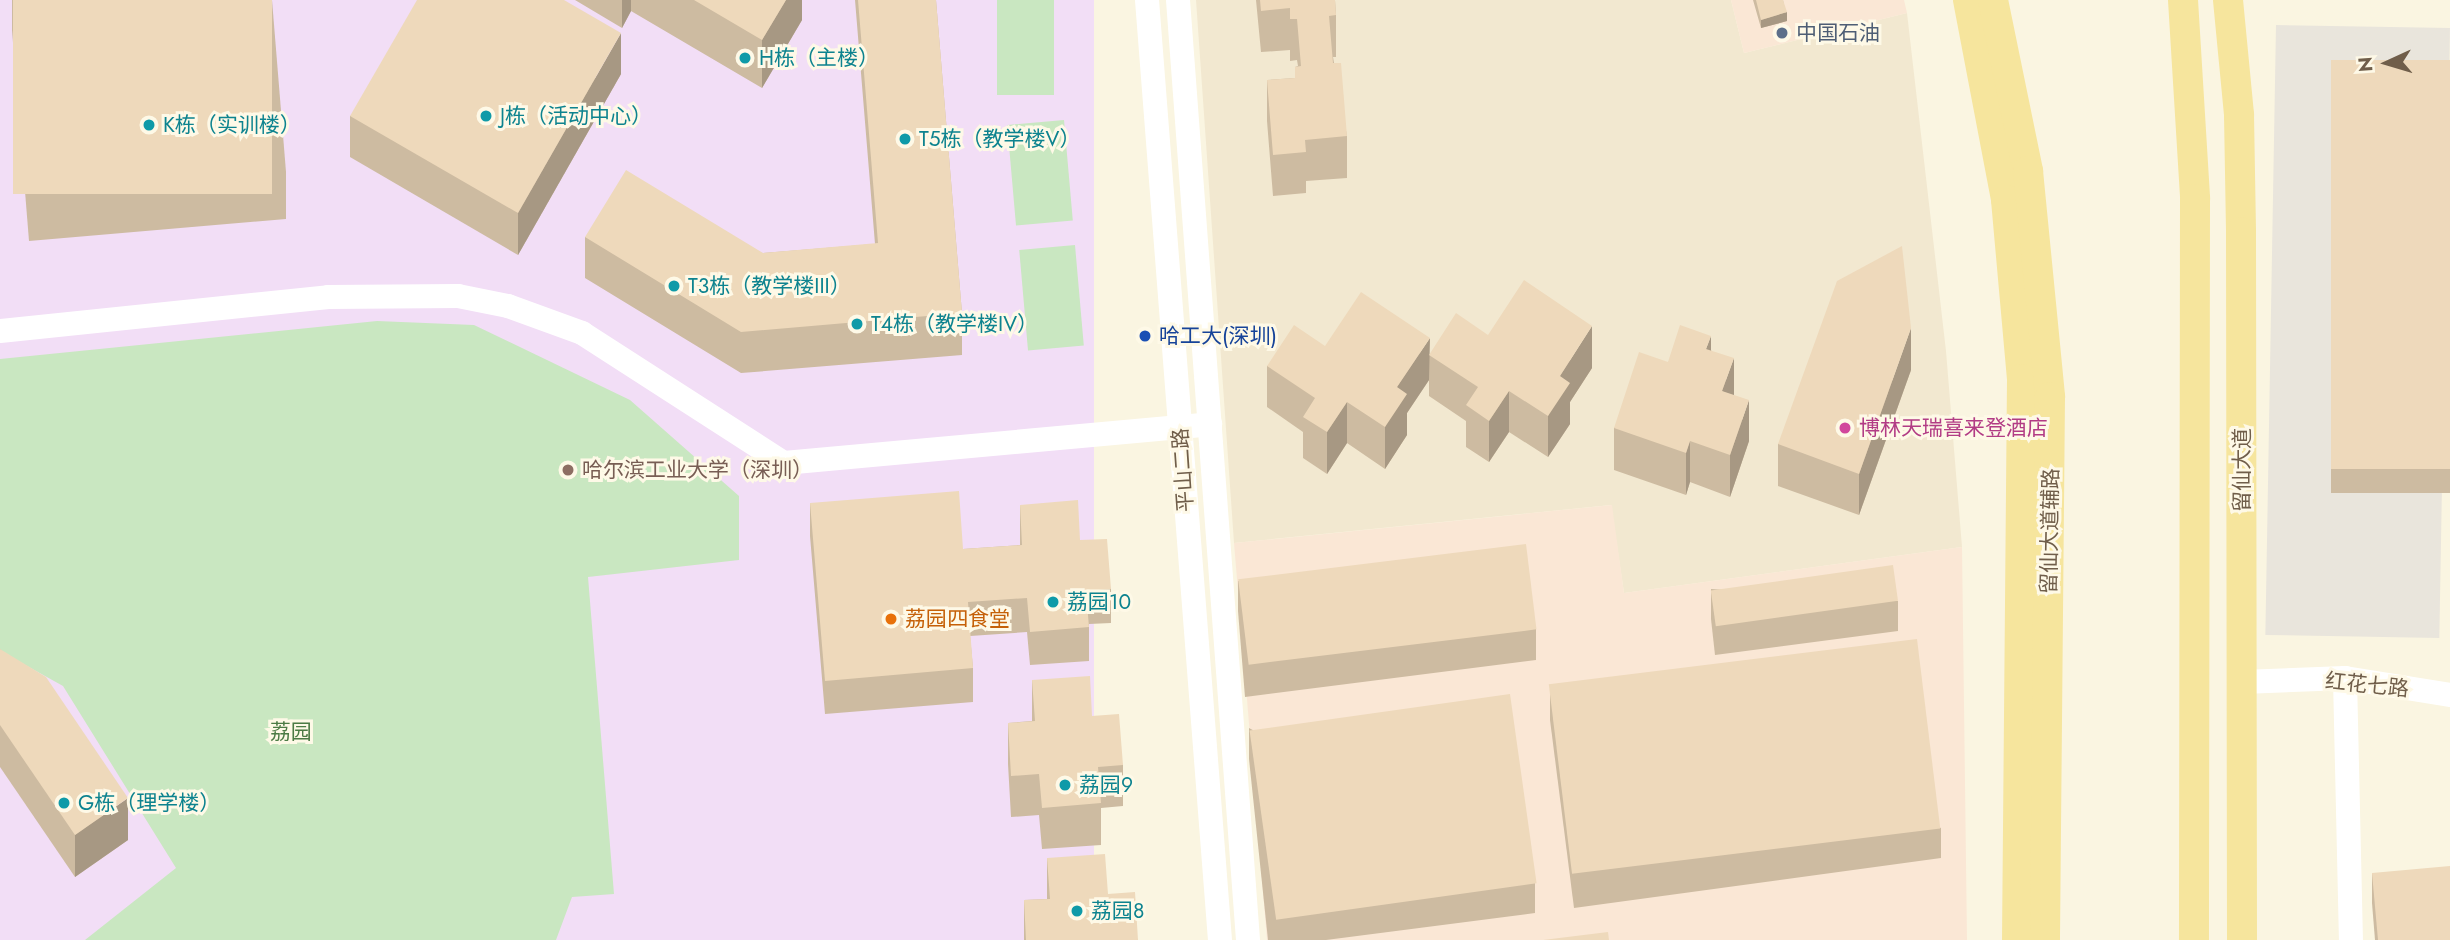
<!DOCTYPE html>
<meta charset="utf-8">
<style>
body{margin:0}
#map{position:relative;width:2450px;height:940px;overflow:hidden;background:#faf5e1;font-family:Jost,"Noto Sans SC",sans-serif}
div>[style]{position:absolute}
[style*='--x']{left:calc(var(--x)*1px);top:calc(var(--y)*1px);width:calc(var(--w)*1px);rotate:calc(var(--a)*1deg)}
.residential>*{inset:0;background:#f2e8d0}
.commercial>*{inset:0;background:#fae7d5}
.industrial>*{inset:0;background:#e9e5dc;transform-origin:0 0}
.education>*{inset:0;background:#f2def6;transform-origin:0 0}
.green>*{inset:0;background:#c9e7c1;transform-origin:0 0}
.minor>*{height:24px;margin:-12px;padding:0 12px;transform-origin:12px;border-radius:12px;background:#fff}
.major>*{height:30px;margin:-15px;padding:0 15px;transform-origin:15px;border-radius:15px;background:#f6e59d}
.wall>*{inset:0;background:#cdbba1;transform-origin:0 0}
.shaded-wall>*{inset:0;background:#a79883}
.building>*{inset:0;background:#eed9bb;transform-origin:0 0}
.dots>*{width:19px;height:19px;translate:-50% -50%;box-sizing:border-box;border:4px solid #fef9e7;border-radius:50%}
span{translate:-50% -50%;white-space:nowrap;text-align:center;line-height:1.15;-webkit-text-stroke:6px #fef9e7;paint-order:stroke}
.service-label{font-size:21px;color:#4e5e75}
.left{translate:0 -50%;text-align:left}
.culture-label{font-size:21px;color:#0d838f}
.transit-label{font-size:21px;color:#164399}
.hotel-label{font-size:21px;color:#b23c85}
.education-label{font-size:21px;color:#785e54}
.street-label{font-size:21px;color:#705e4a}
.food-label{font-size:21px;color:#c56008}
.park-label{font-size:21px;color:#4c7b45}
.north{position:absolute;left:2352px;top:28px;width:70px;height:70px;-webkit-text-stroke:5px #fef9e7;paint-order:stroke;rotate:266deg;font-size:19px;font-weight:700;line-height:28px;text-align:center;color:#705e4a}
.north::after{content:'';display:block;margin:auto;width:24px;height:32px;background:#705e4a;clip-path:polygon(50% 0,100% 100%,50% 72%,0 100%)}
</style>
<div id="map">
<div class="residential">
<div style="clip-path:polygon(1196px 0,1731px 0,1744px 53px,1907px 13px,1946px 351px,1962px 547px,1624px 593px,1611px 505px,1234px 543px)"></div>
</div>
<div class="commercial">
<div style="clip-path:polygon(1731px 0,1904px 0,1907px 13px,1744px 53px)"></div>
<div style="clip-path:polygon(1612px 505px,1624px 593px,1962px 547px,1967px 940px,1267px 940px,1234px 543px)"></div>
</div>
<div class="industrial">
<div style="left:2276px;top:25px;width:174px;height:610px;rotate:1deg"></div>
</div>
<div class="education">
<div style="left:0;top:0;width:1094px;height:940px"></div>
</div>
<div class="green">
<div style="left:997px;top:0;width:57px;height:95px"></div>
<div style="left:1064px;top:120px;width:101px;height:57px;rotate:85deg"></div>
<div style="left:1075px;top:245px;width:101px;height:56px;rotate:85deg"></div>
<div style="clip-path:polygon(377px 321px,474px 325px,630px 400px,739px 496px,739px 560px,588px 577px,614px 894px,572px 897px,556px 940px,85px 940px,176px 868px,63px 686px,0 651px,0 359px)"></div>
</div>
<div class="minor">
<div style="--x:1147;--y:0;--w:943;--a:85.56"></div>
<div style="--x:1178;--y:0;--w:943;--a:85.74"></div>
<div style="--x:0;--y:331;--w:330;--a:-5.9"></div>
<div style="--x:328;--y:297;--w:130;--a:-0.4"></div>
<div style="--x:458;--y:296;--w:51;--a:11.3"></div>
<div style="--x:508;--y:306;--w:79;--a:20"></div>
<div style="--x:582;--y:333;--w:240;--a:32.8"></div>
<div style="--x:784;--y:463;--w:428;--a:-5.2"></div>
<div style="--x:2345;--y:678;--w:262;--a:88.7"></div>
<div style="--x:2242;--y:682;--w:103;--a:-2.2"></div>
<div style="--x:2345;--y:678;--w:106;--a:9.2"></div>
</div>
<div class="major">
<div style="--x:1968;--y:0;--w:204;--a:79.2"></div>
<div style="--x:2006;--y:200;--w:180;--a:84.9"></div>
<div style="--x:2022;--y:379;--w:561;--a:90.51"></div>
<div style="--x:1993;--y:0;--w:175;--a:78.4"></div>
<div style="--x:2028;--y:171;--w:227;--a:84.4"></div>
<div style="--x:2050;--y:397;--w:543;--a:90.53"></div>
<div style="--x:2183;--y:0;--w:199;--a:86.5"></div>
<div style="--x:2195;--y:199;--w:741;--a:90.08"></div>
<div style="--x:2228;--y:0;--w:116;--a:84.5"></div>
<div style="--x:2239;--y:115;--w:117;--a:89"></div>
<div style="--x:2241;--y:232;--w:708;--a:89.92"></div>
</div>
<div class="wall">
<div style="clip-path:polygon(12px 0,272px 0,286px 172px,286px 219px,29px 241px,12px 30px)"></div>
<div style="clip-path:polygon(575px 0,802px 0,802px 20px,762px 88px,631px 11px,622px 28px)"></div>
<div style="clip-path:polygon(855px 0,936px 0,962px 313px,962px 355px,741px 373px,585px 278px,585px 237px,763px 253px,875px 244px)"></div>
<div style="clip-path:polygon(1256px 0,1335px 0,1336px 15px,1336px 57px,1333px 57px,1347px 136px,1347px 178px,1306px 181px,1306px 193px,1273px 196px,1267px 121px,1267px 80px,1295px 78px,1295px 67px,1298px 66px,1297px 60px,1290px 61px,1290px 50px,1261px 52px)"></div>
<div style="clip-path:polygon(1753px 0,1784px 0,1783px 0,1787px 21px,1761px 28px)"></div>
<div style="left:2331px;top:60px;width:119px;height:433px"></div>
<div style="clip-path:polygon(621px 74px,518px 255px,350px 157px,350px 116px)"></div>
<div style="clip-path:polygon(1488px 335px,1592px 368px,1570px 402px,1570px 424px,1548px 457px,1509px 432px,1489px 462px,1466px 447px,1466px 421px,1429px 396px,1429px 380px,1407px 413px,1407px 435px,1385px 469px,1347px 443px,1327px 474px,1303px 458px,1303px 432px,1267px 407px,1267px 366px,1325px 346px,1430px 354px)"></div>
<div style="clip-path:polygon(1711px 350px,1734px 395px,1749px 441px,1730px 497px,1690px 482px,1686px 495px,1614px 470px,1614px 428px,1668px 362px)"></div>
<div style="clip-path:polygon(1911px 370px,1859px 515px,1778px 486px,1778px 444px)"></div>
<div style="clip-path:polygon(810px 503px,963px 549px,1020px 545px,1020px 505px,1080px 540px,1111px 589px,1111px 623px,1089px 624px,1089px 661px,1030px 665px,1027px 632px,970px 636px,973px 668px,973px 702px,825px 714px,810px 536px)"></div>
<div style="clip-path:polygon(1238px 581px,1536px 629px,1536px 660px,1245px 697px,1238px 611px)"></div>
<div style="clip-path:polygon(1711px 589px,1898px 601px,1898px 631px,1715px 655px,1711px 619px)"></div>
<div style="clip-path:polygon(0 649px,128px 840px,75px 877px,0 767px)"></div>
<div style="clip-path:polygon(1032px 680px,1092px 716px,1123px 765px,1123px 806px,1101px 808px,1101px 845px,1042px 849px,1039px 815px,1011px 817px,1008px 764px,1008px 723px,1032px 721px)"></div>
<div style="clip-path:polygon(1550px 690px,1941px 828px,1941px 858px,1574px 908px,1550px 720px)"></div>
<div style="clip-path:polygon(1249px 728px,1535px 883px,1535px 913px,1326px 940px,1268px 940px,1249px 759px)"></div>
<div style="clip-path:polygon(1047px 858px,1108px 894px,1138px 940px,1024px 940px,1024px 900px,1047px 899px)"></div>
<div style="clip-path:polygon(2372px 873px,2450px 940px,2375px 940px,2372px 903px)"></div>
</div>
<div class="shaded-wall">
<div style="clip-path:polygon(622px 0,631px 0,631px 11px,622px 28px)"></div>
<div style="clip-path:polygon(786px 0,802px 0,802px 20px,762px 88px,762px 40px)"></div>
<div style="clip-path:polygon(1787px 12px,1787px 21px,1761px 28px,1761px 20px)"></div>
<div style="clip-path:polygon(621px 33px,621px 74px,518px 255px,518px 213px)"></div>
<div style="clip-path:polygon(1592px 326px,1592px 368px,1570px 402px,1570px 424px,1548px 457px,1548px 416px,1560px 376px)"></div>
<div style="clip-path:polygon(1911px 328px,1911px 370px,1859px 515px,1859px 474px)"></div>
<div style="clip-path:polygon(1711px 336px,1711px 377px,1706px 349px)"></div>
<div style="clip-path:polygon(1430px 338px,1429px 380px,1407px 413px,1407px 435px,1385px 469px,1385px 427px,1397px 387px)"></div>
<div style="clip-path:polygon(1734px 358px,1734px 399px,1722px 391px)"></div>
<div style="clip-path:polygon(1509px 391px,1509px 432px,1489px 462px,1489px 421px)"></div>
<div style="clip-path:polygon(1749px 400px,1749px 441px,1730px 497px,1730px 455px)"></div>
<div style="clip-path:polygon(1347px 402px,1347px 443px,1327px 474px,1327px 432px)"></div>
<div style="clip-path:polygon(1690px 441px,1690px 482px,1686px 495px,1686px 453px)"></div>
<div style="clip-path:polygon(128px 798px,128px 840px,75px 877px,75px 835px)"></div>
</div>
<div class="building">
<div style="left:13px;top:0;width:259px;height:194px"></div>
<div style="clip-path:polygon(417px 0,564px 0,621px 33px,518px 213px,350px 116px)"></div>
<div style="clip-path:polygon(694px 0,786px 0,762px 40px)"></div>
<div style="clip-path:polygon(858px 0,936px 0,962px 313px,741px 332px,585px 237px,626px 170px,763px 253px,878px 243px)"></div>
<div style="clip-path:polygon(1260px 0,1335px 0,1336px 15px,1329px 16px,1333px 63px,1341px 63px,1347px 136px,1305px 140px,1306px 152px,1273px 155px,1267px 80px,1295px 78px,1295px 67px,1301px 66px,1297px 19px,1290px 19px,1290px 8px,1261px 11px)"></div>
<div style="clip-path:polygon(1756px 0,1783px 0,1787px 12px,1761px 20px)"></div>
<div style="left:2331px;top:60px;width:119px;height:409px"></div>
<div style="clip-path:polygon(1902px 246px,1911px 328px,1859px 474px,1778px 444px,1837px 281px)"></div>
<div style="clip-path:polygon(1524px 280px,1592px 326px,1560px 376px,1570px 383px,1548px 416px,1509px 391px,1489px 421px,1466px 405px,1478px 387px,1429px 355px,1456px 313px,1488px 335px)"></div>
<div style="clip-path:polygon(1361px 292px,1430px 338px,1397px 387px,1407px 394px,1385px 427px,1347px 402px,1327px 432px,1303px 417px,1315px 398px,1267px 366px,1294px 325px,1325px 346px)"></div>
<div style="clip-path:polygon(1680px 325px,1711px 336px,1706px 349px,1734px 358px,1722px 391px,1749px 400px,1730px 455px,1690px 441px,1686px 453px,1614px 428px,1639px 352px,1668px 362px)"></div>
<div style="clip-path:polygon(959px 491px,963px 549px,1022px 545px,1020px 505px,1078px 500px,1080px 540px,1107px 539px,1111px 589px,1086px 591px,1089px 627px,1030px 632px,1027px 598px,968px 602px,973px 668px,825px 681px,810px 503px)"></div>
<div style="left:1526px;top:544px;width:86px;height:290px;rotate:83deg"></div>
<div style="left:1893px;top:565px;width:36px;height:184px;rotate:82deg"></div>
<div style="left:1917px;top:639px;width:191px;height:371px;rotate:83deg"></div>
<div style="clip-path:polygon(0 649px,46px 677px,128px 798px,75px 835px,0 725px)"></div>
<div style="clip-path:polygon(1090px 676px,1092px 716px,1119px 714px,1123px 765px,1098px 767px,1101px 803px,1042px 808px,1039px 774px,1011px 776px,1008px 723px,1035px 721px,1032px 680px)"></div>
<div style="left:1510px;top:694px;width:191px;height:263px;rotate:82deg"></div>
<div style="clip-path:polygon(1105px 854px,1108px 894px,1135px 892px,1138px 940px,1026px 940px,1024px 900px,1050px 899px,1047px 858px)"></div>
<div style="clip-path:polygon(2450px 866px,2450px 940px,2378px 940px,2372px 873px)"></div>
<div style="clip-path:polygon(1608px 932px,1609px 940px,1543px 940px)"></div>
</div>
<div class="dots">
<div style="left:1782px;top:33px;background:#5c6f8a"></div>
<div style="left:745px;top:58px;background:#0f9aa8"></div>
<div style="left:486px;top:116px;background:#0f9aa8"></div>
<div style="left:149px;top:125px;background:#0f9aa8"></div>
<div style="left:905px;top:139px;background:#0f9aa8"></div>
<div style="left:674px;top:286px;background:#0f9aa8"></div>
<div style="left:857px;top:324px;background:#0f9aa8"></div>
<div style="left:1145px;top:336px;background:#1a4fb4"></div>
<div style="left:1845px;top:428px;background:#d1479c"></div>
<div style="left:568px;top:470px;background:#8d6e63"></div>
<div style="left:1053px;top:602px;background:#0f9aa8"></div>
<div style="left:891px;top:619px;background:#e8710a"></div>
<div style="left:1065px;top:785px;background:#0f9aa8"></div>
<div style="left:64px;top:803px;background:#0f9aa8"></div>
<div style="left:1077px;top:911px;background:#0f9aa8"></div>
</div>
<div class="service-label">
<span class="left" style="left:1796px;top:33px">中国石油</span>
</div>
<div class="culture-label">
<span class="left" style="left:759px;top:58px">H栋（主楼）</span>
<span class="left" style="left:500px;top:116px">J栋（活动中心）</span>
<span class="left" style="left:163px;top:125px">K栋（实训楼）</span>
<span class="left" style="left:919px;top:139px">T5栋（教学楼V）</span>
<span class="left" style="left:688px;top:286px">T3栋（教学楼III）</span>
<span class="left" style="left:871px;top:324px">T4栋（教学楼IV）</span>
<span class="left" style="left:1067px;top:602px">荔园10</span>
<span class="left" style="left:1079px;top:785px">荔园9</span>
<span class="left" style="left:78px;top:803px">G栋（理学楼）</span>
<span class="left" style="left:1091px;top:911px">荔园8</span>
</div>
<div class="transit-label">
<span class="left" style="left:1159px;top:336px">哈工大(深圳)</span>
</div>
<div class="hotel-label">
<span class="left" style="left:1859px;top:428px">博林天瑞喜来登酒店</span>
</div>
<div class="education-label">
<span class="left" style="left:582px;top:470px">哈尔滨工业大学（深圳）</span>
</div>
<div class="street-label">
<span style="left:1183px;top:470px;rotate:-94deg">平山二路</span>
<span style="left:2242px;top:470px;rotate:-90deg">留仙大道</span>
<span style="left:2050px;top:531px;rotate:-89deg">留仙大道辅路</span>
<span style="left:2367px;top:685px;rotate:6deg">红花七路</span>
</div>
<div class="food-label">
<span class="left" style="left:905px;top:619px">荔园四食堂</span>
</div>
<div class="park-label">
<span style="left:291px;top:732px">荔园</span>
</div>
<div class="north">N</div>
</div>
